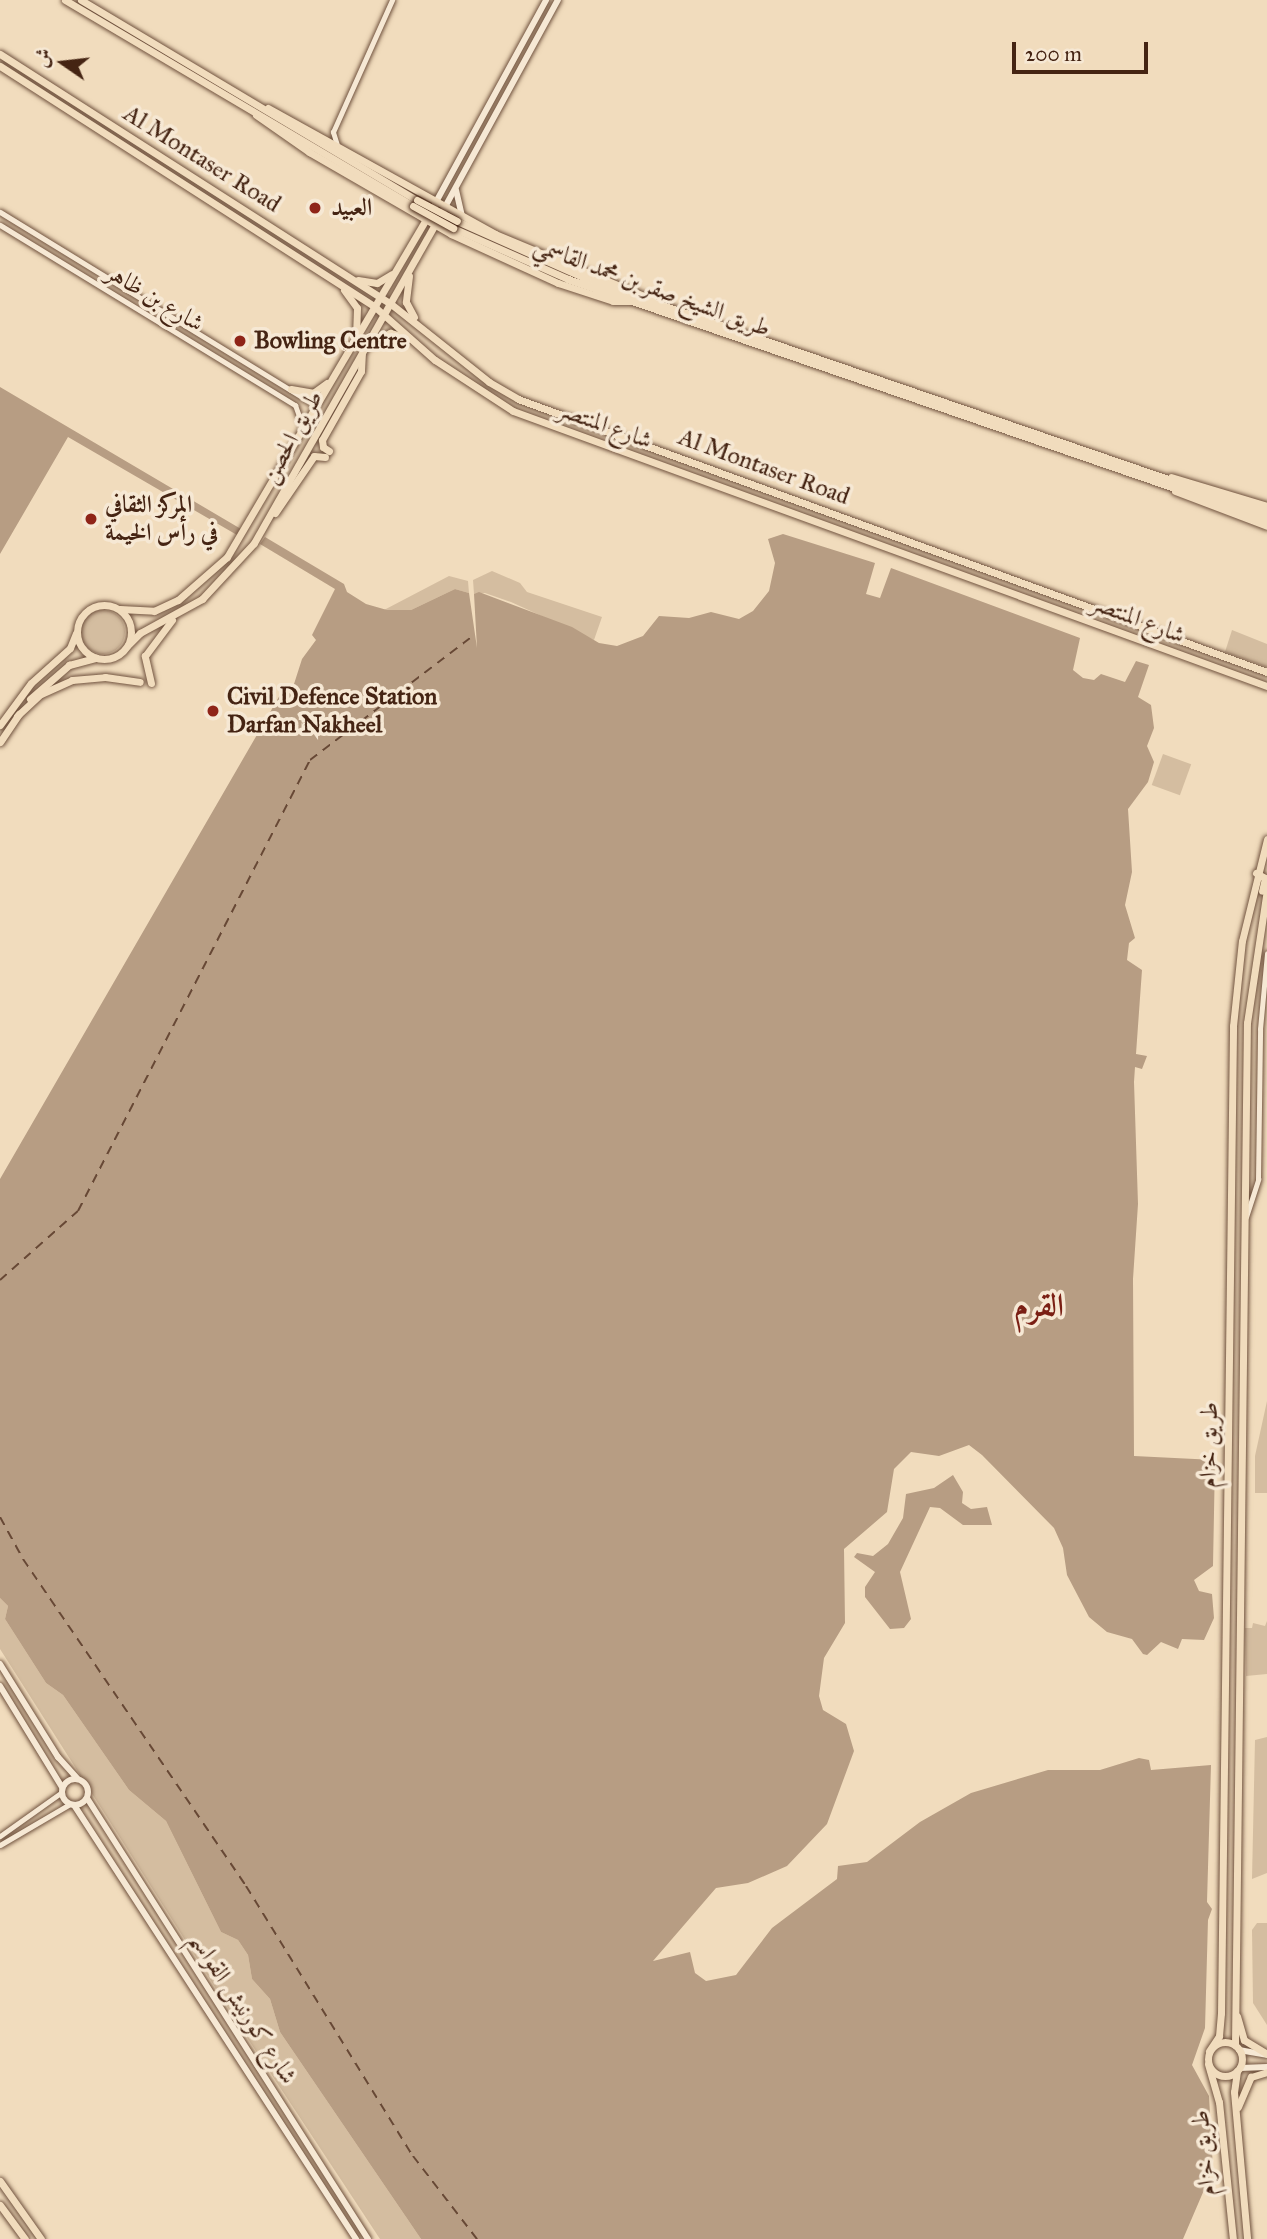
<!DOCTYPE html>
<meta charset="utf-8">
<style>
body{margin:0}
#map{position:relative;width:1267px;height:2239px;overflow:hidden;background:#f1dcbd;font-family:"IM FELL Great Primer",Amiri,serif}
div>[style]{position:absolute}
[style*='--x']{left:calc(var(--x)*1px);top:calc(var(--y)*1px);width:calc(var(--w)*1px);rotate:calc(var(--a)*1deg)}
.green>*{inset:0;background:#d4bda0;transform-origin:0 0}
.round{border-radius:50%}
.water>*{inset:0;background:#b79d83}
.ferry>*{height:2px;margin-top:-1px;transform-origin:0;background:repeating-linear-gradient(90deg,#674835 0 9px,transparent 0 16px)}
.roads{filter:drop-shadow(0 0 2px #70523e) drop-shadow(0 0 2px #70523e)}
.tertiary>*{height:5px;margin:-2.5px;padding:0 2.5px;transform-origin:2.5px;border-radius:2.5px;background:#f6e8d4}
.secondary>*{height:6px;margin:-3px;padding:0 3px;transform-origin:3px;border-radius:3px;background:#f6e8d4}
.secondary>.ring{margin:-3px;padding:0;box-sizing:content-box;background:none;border:6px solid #f6e8d4;border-radius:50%}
.primary>*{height:7px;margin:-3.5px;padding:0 3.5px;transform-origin:3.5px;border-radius:3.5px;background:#f1dcbd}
.primary>.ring{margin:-3.5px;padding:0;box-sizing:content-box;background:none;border:7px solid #f1dcbd;border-radius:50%}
.trunk>*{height:7px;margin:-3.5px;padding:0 3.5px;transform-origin:3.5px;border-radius:3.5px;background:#f1dcbd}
.bridges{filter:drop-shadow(0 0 2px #452413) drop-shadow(0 0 2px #452413)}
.trunk-bridge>*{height:7px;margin:-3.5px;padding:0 3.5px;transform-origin:3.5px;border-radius:3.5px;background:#f1dcbd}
.dots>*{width:19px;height:19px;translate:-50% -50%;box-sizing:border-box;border:4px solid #f6e8d4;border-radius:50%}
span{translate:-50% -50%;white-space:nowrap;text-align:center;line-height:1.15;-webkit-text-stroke:7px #f6e8d4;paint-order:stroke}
.street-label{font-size:24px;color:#452413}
.poi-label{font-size:24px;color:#452413;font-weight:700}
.left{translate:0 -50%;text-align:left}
.district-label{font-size:32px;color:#7a1f14;font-weight:700}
.north{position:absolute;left:28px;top:28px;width:70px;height:70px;-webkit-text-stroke:5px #f6e8d4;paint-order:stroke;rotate:284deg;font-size:19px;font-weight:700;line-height:28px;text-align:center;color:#452413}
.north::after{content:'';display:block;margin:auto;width:24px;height:32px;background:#452413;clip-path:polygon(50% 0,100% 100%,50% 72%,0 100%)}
.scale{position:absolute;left:1012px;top:42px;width:136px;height:32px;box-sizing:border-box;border:4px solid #452413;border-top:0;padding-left:9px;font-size:21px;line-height:24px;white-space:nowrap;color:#452413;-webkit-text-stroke:5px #f6e8d4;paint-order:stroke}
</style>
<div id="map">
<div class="green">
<div style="clip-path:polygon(492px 571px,520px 583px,527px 592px,602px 617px,594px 640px,511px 602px,485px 593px,474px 594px,473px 580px)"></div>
<div style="clip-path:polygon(449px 576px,468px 581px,469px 593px,455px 589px,411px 610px,384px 610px)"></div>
<div class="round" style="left:81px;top:610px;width:44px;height:44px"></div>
<div style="clip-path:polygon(1232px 630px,1267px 644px,1267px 667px,1225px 652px)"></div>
<div style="left:1163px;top:754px;width:30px;height:33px;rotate:20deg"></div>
<div style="clip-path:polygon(1267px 1401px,1267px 1493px,1255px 1493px,1255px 1456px)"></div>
<div style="clip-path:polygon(0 1598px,8px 1606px,5px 1619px,46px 1683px,63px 1695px,129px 1790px,166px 1821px,221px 1932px,238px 1940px,248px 1955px,252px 1979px,270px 1999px,280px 2032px,421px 2239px,380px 2239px,248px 2039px,0 1649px)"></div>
<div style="clip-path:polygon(1267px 1621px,1267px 1674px,1246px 1676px,1245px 1628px,1252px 1628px,1253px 1623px,1265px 1626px)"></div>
<div style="clip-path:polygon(1267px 1737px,1267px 1873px,1252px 1879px,1255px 1740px)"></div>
<div style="clip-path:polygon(1257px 1923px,1267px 1923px,1267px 2025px,1253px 2003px,1252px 1930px)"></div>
</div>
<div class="water">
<div style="clip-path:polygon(0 387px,241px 529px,237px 535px,68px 437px,0 554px)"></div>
<div style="clip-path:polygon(783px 534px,875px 563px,866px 594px,880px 598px,891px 568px,1080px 638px,1073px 670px,1083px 678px,1094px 680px,1101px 674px,1125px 682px,1136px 661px,1149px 665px,1138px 697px,1151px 705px,1154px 728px,1147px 746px,1154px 762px,1148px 782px,1128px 809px,1132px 872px,1125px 905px,1135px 938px,1129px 943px,1127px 960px,1142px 970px,1136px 1054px,1147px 1056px,1142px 1069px,1135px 1067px,1134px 1082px,1138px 1204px,1133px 1279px,1134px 1456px,1215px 1460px,1213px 1566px,1194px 1580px,1199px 1591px,1212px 1594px,1214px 1618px,1204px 1640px,1182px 1639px,1178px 1649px,1161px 1642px,1147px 1655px,1143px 1654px,1132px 1639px,1107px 1632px,1089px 1617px,1067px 1575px,1063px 1548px,1054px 1528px,982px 1455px,969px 1445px,939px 1456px,911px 1452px,894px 1469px,887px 1512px,844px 1549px,845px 1623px,824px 1658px,819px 1696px,823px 1710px,846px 1724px,854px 1751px,827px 1824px,787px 1866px,748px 1883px,716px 1888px,653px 1961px,690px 1952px,695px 1973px,706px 1981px,736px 1975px,772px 1928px,837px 1879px,838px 1866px,867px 1862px,920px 1822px,971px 1793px,1048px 1770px,1100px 1770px,1139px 1758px,1149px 1760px,1151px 1770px,1211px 1765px,1207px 1902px,1212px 1909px,1208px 1920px,1205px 2028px,1192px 2065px,1209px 2096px,1213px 2169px,1183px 2239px,421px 2239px,280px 2032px,270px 1999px,252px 1979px,248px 1955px,238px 1940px,221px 1932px,166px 1821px,129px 1790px,63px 1695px,46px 1683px,5px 1619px,8px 1606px,0 1598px,0 1179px,280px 695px,294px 684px,302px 659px,316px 640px,312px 635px,335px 589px,260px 544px,265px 537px,344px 584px,347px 592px,366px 604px,387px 610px,411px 610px,455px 589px,469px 593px,477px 648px,474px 594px,479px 592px,572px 627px,599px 643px,617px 646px,643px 636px,659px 616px,689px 618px,711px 612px,739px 619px,753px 611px,769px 591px,775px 563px,768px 539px)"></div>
<div style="clip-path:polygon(953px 1475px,963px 1492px,962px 1503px,971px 1509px,987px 1507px,992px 1525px,963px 1525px,940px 1508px,930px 1507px,900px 1572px,911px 1619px,904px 1628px,890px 1629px,865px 1597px,865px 1587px,875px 1572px,854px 1557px,857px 1553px,873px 1556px,888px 1544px,903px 1518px,906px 1494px,934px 1488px)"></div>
</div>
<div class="ferry">
<div style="--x:0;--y:1280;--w:104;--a:-41.5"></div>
<div style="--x:78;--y:1211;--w:507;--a:-62.78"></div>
<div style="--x:310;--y:760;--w:205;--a:-37.3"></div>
<div style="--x:0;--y:1517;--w:48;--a:61.3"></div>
<div style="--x:23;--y:1559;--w:396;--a:55.7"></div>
<div style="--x:246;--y:1886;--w:317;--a:58.3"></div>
<div style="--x:413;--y:2156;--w:105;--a:52.4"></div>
</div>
<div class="roads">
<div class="tertiary">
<div style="--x:337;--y:145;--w:14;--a:-107"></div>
<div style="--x:333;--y:132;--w:145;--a:-65.9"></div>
<div style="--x:0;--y:212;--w:372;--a:31.5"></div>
<div style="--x:0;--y:225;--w:346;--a:31.4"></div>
<div style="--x:295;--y:405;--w:20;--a:70"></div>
<div style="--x:1246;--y:1217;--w:40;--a:-72"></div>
<div style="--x:1258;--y:1179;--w:150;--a:-89.2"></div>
<div style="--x:1260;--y:1029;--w:76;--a:-84.7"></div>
<div style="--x:0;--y:1836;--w:76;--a:-35.4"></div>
<div style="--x:0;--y:1845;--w:81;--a:-30.4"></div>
</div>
<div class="secondary">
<div style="--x:456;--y:190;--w:27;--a:77"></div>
<div style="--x:436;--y:202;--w:230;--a:-61.4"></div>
<div style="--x:445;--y:207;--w:236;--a:-61.4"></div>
<div style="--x:0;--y:1664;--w:110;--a:58.1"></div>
<div style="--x:58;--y:1757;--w:28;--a:48"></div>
<div style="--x:0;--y:1686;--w:119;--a:58.5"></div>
<div class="ring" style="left:62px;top:1779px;width:20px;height:20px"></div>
<div style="--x:87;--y:1798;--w:523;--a:57.5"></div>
<div style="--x:74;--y:1805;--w:518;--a:56.99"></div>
<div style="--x:1239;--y:2050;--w:28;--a:10"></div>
<div style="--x:1240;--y:2068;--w:27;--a:-2"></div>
</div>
<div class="primary">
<div style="--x:0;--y:54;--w:464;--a:32.6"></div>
<div style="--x:391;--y:304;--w:125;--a:38.5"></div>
<div style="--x:489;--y:382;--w:34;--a:30"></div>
<div style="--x:518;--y:399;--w:797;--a:20.03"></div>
<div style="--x:0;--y:66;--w:446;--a:32.7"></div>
<div style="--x:375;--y:307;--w:80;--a:41.5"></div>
<div style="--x:435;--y:360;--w:93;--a:33.2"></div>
<div style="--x:513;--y:411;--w:803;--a:20.04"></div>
<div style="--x:268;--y:108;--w:260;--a:29"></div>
<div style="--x:495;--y:234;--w:169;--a:22.6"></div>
<div style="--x:256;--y:115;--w:65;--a:34.9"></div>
<div style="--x:309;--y:152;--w:164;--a:30"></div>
<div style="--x:451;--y:234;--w:118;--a:24.6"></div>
<div style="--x:558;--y:283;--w:58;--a:18.1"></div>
<div style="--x:613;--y:301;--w:18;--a:0"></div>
<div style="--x:409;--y:276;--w:26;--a:97"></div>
<div style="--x:406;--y:302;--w:17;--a:62"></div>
<div style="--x:358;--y:280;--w:19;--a:9"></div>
<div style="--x:377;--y:283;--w:17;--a:-31"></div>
<div style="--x:344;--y:290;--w:22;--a:54"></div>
<div style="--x:357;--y:308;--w:25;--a:92"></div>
<div style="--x:369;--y:344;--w:24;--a:-28"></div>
<div style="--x:390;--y:333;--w:20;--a:15"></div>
<div style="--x:291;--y:389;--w:22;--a:10"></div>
<div style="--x:313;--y:393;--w:17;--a:-36"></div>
<div style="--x:329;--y:451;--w:7;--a:-146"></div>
<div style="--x:323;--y:447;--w:7;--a:-98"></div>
<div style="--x:322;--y:440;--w:79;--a:-60.5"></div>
<div style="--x:361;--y:371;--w:17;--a:-87"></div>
<div style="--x:1171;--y:477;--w:100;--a:16.8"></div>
<div style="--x:1175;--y:491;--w:98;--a:20.8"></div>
<div style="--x:275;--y:513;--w:69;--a:-55.6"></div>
<div style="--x:314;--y:456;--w:11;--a:5"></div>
<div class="ring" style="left:77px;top:605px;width:47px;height:47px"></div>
<div style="--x:120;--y:609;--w:34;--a:3"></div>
<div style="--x:154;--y:611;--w:26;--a:-25"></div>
<div style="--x:178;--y:600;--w:65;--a:-41.3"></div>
<div style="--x:227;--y:557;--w:412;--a:-59.5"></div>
<div style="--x:128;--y:645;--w:17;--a:-45"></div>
<div style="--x:140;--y:633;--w:71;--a:-28.7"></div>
<div style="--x:202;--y:599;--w:76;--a:-47.1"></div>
<div style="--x:254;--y:543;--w:386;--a:-60.4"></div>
<div style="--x:151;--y:683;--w:28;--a:-103"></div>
<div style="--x:145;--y:656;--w:45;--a:-53.1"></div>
<div style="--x:30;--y:699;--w:52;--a:-41.1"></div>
<div style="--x:69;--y:665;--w:28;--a:-15"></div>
<div style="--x:17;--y:716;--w:33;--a:-43"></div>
<div style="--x:41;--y:694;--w:34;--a:-24"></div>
<div style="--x:72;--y:680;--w:33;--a:-5"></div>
<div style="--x:105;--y:677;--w:35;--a:8"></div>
<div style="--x:0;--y:725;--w:52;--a:-53.6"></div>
<div style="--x:31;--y:683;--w:52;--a:-41.9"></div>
<div style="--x:70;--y:648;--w:16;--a:-68"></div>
<div style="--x:0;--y:742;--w:34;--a:-56"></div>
<div style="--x:1256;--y:873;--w:10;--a:29"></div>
<div style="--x:1265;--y:878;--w:13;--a:103"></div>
<div style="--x:1237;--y:2016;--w:25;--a:74"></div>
<div style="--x:1244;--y:2040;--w:27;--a:31"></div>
<div class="ring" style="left:1208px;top:2042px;width:27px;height:27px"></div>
<div style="--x:1235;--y:2045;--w:1022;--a:-89.33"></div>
<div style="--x:1247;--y:1023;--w:135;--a:-81.5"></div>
<div style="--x:1209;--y:2051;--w:18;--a:-56"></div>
<div style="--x:1219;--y:2036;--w:23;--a:-85"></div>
<div style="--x:1221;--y:2013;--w:987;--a:-89.3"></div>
<div style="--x:1233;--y:1026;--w:85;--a:-84"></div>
<div style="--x:1242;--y:941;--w:105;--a:-76.2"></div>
<div style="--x:1208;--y:2064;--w:40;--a:74"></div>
<div style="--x:1219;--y:2102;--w:138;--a:84.2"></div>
<div style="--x:1237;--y:2071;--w:21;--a:98"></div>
<div style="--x:1234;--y:2092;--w:148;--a:84.9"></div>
<div style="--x:1238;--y:2107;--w:33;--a:-67"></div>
<div style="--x:1251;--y:2077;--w:17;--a:-17"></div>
<div style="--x:0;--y:2181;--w:71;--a:54.7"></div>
<div style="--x:0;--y:2205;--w:42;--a:53.7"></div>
</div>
<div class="trunk">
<div style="--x:65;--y:0;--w:404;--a:30.6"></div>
<div style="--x:81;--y:0;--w:391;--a:30.8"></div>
<div style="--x:457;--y:221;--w:148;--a:24"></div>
<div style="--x:592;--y:281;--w:714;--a:18.97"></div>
<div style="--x:453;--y:228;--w:126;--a:23.9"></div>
<div style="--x:568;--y:279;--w:739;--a:19.02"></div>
</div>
</div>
<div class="bridges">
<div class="trunk-bridge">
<div style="--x:417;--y:200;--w:45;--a:27.7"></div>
<div style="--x:413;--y:206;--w:46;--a:28.8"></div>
</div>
</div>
<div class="dots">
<div style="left:315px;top:208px;background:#8f2418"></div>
<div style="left:240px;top:341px;background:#8f2418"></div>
<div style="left:91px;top:519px;background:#8f2418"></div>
<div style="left:213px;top:711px;background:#8f2418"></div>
</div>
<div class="street-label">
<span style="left:202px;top:159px;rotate:32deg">Al Montaser Road</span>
<span style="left:652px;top:287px;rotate:20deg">طريق الشيخ صقر بن محمد القاسمي</span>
<span style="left:155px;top:298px;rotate:31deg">شارع بن ظاهر</span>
<span style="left:605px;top:425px;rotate:20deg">شارع المنتصر</span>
<span style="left:292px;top:437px;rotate:-61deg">طريق الحصن</span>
<span style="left:764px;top:467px;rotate:20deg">Al Montaser Road</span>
<span style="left:1138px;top:619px;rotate:21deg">شارع المنتصر</span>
<span style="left:1209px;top:1445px;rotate:-89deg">طريق خزام</span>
<span style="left:243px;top:2008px;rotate:57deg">شارع كورنيش القواسم</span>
<span style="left:1204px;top:2153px;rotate:-95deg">طريق خزام</span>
</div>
<div class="poi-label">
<span class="left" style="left:331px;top:208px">العبيد</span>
<span class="left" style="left:254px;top:341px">Bowling Centre</span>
<span class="left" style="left:105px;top:519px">المركز الثقافي<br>في رأس الخيمة</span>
<span class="left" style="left:227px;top:711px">Civil Defence Station<br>Darfan Nakheel</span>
</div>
<div class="district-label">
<span style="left:1039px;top:1306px">القرم</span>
</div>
<div class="north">ش</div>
<div class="scale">200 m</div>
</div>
